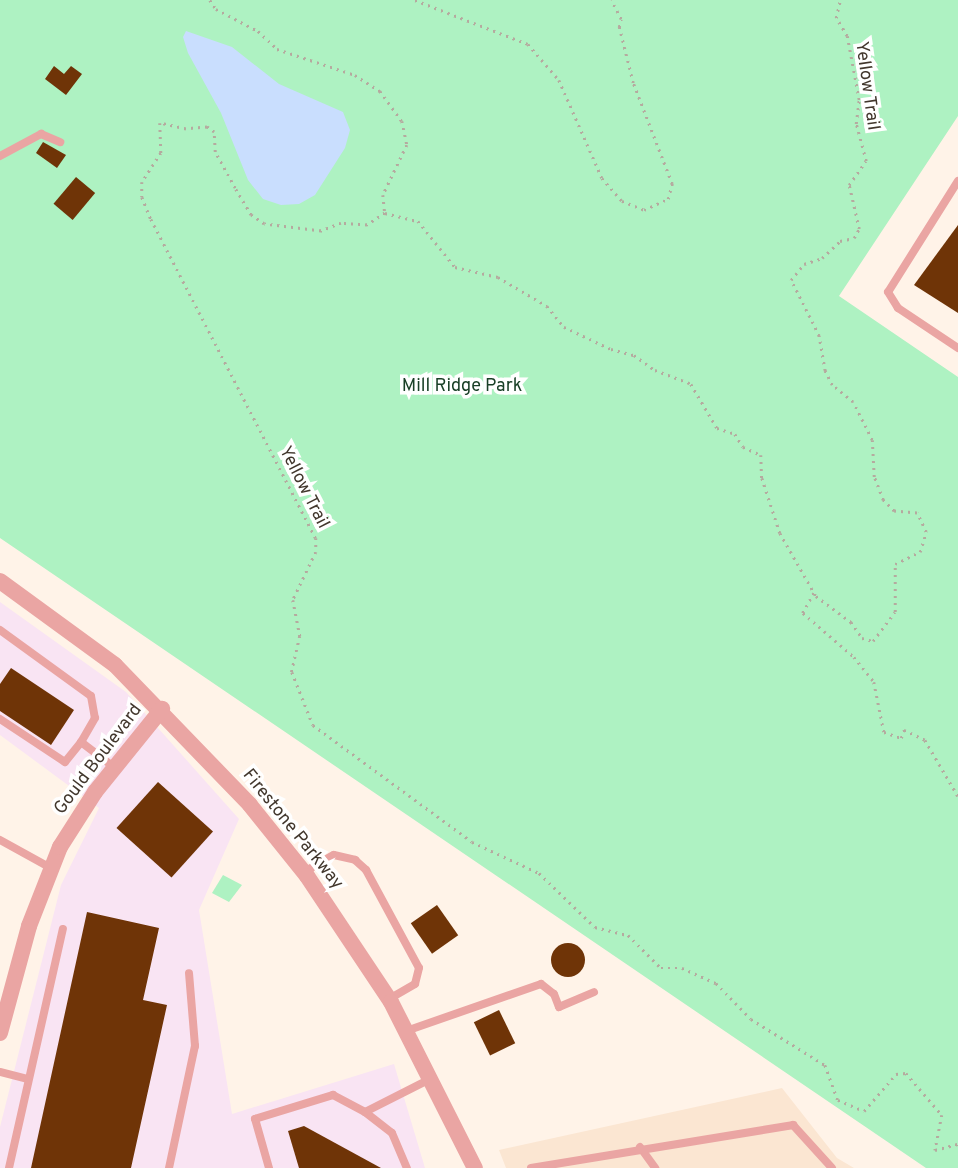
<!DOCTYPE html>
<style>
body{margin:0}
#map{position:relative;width:958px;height:1168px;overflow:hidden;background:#fff3e8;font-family:Overpass,sans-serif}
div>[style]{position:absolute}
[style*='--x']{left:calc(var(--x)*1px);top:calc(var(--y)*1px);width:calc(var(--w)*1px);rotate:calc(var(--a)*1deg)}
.commercial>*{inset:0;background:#f9e4f3}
.built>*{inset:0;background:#fbe6d2}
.green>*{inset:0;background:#aef2c2}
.water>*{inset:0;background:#c9defe}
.building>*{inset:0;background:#6f3407;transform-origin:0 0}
.round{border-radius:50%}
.path>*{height:2.5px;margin-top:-1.25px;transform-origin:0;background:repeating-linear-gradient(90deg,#b5aa9f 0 2px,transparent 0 7px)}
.lane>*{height:8px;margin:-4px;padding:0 4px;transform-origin:4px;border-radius:4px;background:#eaa5a3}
.street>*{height:16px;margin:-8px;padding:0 8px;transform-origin:8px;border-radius:8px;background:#eaa5a3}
span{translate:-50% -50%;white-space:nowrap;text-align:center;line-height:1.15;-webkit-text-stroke:7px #fff;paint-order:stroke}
.street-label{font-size:18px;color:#42372d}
.park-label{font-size:18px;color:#1a4027}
</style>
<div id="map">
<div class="commercial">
<div style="clip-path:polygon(0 602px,126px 692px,239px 819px,199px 910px,232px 1114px,394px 1064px,425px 1168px,0 1168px,0 1127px,61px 885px,99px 808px,0 735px)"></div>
</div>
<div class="built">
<div style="clip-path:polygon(782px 1088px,837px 1158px,854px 1168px,506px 1168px,499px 1150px)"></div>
</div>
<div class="green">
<div style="clip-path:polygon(0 0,958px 0,958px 116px,839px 296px,958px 377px,958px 1168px,926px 1168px,0 538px)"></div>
<div style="clip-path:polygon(223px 875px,242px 885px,229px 902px,212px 893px)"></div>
</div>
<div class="water">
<div style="clip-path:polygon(186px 31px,232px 47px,279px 84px,343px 112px,350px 130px,345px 148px,315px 195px,299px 204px,281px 205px,263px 199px,248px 180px,221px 113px,188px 53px,183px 37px)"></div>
</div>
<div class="building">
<div style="clip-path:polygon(54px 66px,64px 74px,71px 66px,82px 74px,66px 95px,45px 79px)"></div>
<div style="clip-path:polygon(43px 142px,66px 155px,57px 168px,36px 153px)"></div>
<div style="left:76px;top:177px;width:25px;height:35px;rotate:40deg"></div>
<div style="clip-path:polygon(958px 225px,958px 313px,914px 285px)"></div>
<div style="clip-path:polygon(11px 668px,74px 710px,51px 745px,0 711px,0 684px)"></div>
<div style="left:158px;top:782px;width:74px;height:62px;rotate:42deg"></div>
<div style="left:437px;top:905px;width:37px;height:32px;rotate:55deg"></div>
<div style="clip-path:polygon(87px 912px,159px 928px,143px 1000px,167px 1005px,131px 1168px,31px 1168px)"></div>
<div class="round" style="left:551px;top:943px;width:34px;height:34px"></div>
<div style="left:499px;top:1010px;width:37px;height:28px;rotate:64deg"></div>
<div style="clip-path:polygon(304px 1126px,381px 1168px,299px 1168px,288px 1131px)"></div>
</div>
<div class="path">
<div style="--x:210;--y:0;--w:11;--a:56"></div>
<div style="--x:216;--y:9;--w:47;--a:27.6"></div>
<div style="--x:258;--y:31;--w:26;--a:43"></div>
<div style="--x:277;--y:49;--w:82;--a:18.4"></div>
<div style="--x:355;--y:75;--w:30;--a:33"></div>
<div style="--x:380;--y:91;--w:37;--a:54"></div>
<div style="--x:402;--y:121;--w:25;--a:78"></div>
<div style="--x:407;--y:145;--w:55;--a:115.6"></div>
<div style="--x:383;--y:195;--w:18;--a:84"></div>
<div style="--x:415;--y:0;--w:121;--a:21.3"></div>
<div style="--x:528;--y:44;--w:48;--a:49.3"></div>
<div style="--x:559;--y:80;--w:107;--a:66.3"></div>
<div style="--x:602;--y:178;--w:30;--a:49"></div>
<div style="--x:622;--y:201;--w:24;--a:22"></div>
<div style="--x:644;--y:210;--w:26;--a:-25"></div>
<div style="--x:668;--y:199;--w:16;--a:-75"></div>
<div style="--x:672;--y:184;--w:108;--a:-111.1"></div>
<div style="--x:633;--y:83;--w:58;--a:-104"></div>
<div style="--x:619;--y:27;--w:8;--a:-76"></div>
<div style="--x:621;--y:19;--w:21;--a:-118"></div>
<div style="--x:385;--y:213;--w:22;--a:146"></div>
<div style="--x:367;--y:225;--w:26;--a:-176"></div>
<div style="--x:341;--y:223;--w:22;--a:158"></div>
<div style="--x:321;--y:231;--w:57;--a:-173"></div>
<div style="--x:264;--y:224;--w:16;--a:-145"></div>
<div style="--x:251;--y:215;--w:31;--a:-121"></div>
<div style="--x:235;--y:188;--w:41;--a:-119.1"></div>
<div style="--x:215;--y:152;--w:20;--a:-93"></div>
<div style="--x:214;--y:132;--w:9;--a:-144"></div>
<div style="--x:207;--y:127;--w:21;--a:175"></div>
<div style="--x:186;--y:129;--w:27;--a:-167"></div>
<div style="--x:160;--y:123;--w:30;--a:88"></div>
<div style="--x:161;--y:153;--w:35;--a:123"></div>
<div style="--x:142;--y:182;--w:15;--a:90"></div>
<div style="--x:142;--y:197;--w:24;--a:68"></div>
<div style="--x:151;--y:219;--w:359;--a:62.7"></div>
<div style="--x:316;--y:538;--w:14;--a:90"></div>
<div style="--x:316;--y:552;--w:53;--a:115.6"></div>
<div style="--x:293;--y:600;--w:37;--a:79"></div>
<div style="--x:300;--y:636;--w:37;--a:103"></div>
<div style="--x:292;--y:672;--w:57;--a:68.4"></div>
<div style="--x:313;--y:725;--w:197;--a:36.3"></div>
<div style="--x:472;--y:842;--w:74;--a:24.8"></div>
<div style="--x:539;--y:873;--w:78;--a:44"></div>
<div style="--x:595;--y:927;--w:34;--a:14"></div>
<div style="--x:628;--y:935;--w:47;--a:45"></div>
<div style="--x:661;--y:968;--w:21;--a:0"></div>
<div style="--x:682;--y:968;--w:37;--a:24"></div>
<div style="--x:716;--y:983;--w:50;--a:45.8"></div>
<div style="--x:751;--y:1019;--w:87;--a:31.9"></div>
<div style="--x:825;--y:1065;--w:37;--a:70"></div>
<div style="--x:838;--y:1100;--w:28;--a:23"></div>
<div style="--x:864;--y:1111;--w:49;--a:-49.1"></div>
<div style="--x:896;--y:1074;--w:10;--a:-6"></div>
<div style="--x:906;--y:1073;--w:55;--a:49.4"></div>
<div style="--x:942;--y:1115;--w:36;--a:101"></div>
<div style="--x:935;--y:1150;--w:24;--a:-15"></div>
<div style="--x:385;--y:213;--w:34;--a:14"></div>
<div style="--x:418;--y:221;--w:59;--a:51.2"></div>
<div style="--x:455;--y:267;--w:44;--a:13.1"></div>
<div style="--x:498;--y:277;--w:57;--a:30.6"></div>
<div style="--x:547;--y:306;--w:27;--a:51"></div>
<div style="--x:564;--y:327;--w:52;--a:25.1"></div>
<div style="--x:611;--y:349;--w:24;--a:15"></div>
<div style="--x:634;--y:355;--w:26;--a:36"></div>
<div style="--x:655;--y:370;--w:39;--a:21"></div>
<div style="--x:691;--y:384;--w:51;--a:59.4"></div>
<div style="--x:717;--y:428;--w:19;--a:18"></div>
<div style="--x:735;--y:434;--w:15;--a:58"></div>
<div style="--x:743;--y:447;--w:20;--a:24"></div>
<div style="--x:761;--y:455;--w:23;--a:88"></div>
<div style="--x:762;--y:478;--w:58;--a:71.9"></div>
<div style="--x:780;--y:533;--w:73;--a:60.3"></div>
<div style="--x:816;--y:596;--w:44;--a:36.6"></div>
<div style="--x:851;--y:622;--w:19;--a:55"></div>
<div style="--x:862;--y:638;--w:11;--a:15"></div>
<div style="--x:873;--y:641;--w:36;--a:-53"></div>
<div style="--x:895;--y:612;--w:48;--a:-90"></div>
<div style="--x:895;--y:564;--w:28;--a:-26"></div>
<div style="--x:920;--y:552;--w:21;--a:-73"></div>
<div style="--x:926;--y:532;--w:21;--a:-115"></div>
<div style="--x:917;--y:513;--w:23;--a:-175"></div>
<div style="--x:894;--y:511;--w:16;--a:-135"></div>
<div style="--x:883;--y:500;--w:25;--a:-111"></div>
<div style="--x:874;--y:477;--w:37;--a:-93"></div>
<div style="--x:872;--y:440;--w:42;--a:-116.6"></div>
<div style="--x:853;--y:402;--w:27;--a:-141"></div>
<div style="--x:832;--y:385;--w:16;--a:-117"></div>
<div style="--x:825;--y:371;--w:36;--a:-100"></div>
<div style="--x:819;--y:336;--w:63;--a:-116.6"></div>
<div style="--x:791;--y:280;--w:21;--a:-51"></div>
<div style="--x:804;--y:264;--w:19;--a:-18"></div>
<div style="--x:822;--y:258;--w:25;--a:-43"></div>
<div style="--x:840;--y:241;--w:14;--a:-12"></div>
<div style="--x:854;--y:238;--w:10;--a:-61"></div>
<div style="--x:859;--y:229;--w:45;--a:-102.8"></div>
<div style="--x:849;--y:185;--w:29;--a:-55"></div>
<div style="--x:866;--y:161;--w:38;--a:-105"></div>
<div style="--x:856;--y:124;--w:24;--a:-83"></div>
<div style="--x:859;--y:100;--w:65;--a:-100.6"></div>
<div style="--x:847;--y:36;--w:21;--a:-121"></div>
<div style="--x:836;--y:18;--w:18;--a:-77"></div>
<div style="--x:814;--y:593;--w:23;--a:119"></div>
<div style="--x:803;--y:613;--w:67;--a:40.8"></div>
<div style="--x:854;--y:657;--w:32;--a:51"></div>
<div style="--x:874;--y:682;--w:51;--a:78.7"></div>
<div style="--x:884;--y:732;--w:18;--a:19"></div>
<div style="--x:901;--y:738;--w:9;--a:-69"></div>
<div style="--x:904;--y:730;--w:23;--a:25"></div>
<div style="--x:925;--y:740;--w:65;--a:59.5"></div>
</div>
<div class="lane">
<div style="--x:0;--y:156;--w:47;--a:-28.2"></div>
<div style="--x:41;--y:134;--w:21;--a:23"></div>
<div style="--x:958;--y:181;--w:131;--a:122.2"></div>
<div style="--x:888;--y:292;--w:19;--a:58"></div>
<div style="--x:898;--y:308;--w:72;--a:33.7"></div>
<div style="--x:0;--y:630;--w:112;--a:36"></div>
<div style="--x:91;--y:696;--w:22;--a:80"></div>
<div style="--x:95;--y:718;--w:28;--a:120"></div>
<div style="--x:81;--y:742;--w:43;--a:37.4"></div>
<div style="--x:0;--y:719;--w:78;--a:33.5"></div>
<div style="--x:65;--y:762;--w:26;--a:-51"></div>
<div style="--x:0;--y:840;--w:58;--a:28.8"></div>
<div style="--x:304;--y:872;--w:34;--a:-30"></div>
<div style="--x:334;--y:855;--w:22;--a:13"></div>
<div style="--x:355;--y:860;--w:15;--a:42"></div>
<div style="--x:366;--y:870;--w:111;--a:61.6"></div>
<div style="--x:419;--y:968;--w:16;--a:104"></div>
<div style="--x:415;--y:984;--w:30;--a:150"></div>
<div style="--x:406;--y:1031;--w:143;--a:-19.2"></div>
<div style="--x:541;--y:984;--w:16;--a:38"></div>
<div style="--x:554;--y:994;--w:14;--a:69"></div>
<div style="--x:559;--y:1007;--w:38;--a:-23"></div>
<div style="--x:0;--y:1072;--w:29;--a:14"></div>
<div style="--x:365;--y:1112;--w:34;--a:38"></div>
<div style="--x:392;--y:1133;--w:38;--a:67"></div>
<div style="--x:640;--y:1147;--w:26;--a:54"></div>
<div style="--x:9;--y:1168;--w:245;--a:-77.3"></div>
<div style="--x:169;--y:1168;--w:125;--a:-78"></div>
<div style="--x:195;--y:1046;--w:73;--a:-94.7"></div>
<div style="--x:269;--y:1168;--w:51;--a:-105.9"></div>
<div style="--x:255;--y:1119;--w:82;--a:-17.1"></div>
<div style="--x:333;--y:1095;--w:36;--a:28"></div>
<div style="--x:365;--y:1112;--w:75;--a:-26.9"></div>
<div style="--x:531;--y:1168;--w:266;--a:-9.3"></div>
<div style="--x:793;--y:1125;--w:58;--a:47.8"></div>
</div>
<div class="street">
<div style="--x:0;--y:581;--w:142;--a:36.1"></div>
<div style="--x:115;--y:665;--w:194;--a:46"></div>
<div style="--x:250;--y:805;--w:91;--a:51.2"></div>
<div style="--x:307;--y:876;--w:151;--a:56.3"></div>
<div style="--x:391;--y:1002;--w:186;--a:63.2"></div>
<div style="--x:0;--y:1033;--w:111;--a:-74.8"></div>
<div style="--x:29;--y:926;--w:85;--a:-68.6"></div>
<div style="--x:60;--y:847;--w:65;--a:-57.5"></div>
<div style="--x:95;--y:792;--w:107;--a:-51.1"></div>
</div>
<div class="street-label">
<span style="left:866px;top:86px;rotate:82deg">Yellow Trail</span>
<span style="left:303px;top:488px;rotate:63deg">Yellow Trail</span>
<span style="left:99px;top:760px;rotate:-53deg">Gould Boulevard</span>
<span style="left:292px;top:830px;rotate:51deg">Firestone Parkway</span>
</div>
<div class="park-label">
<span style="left:462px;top:387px">Mill Ridge Park</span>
</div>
</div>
